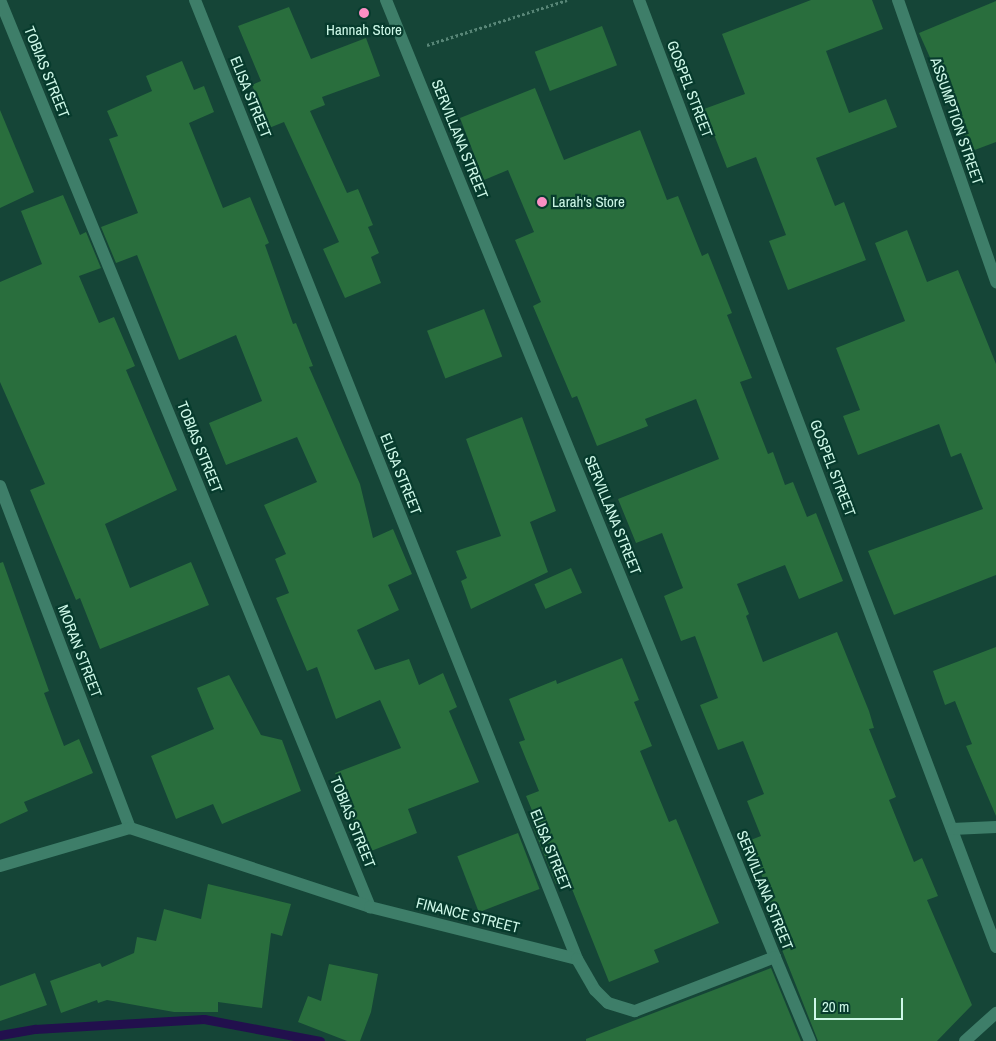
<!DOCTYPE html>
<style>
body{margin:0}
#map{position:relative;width:996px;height:1041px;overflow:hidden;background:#154537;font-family:"Archivo Narrow",sans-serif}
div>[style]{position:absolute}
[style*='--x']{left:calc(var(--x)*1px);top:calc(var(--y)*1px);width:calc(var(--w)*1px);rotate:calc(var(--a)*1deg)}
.stream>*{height:9px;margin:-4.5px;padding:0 4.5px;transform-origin:4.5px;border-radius:4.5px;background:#22104d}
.building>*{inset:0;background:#296e3d;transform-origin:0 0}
.path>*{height:3px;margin-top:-1.5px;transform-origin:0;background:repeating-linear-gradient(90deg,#588677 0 2.5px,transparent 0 5px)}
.minor>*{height:12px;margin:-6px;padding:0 6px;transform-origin:6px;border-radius:6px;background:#3e7e69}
.tertiary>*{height:12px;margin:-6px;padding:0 6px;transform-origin:6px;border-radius:6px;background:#3e7e69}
.dots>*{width:14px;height:14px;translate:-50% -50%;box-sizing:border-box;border:2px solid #073b2d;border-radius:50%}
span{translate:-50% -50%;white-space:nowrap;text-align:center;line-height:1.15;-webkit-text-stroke:4.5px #073b2d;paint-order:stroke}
.poi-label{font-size:15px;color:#cef8e8}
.left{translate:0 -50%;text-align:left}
.street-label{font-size:15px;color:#cef8e8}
.scale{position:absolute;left:814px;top:998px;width:89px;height:22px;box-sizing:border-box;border:2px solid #cef8e8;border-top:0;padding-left:6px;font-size:15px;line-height:18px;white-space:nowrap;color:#cef8e8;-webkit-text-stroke:4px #073b2d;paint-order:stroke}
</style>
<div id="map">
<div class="stream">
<div style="--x:0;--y:1035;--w:36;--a:-10"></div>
<div style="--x:35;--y:1029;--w:169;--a:-3.4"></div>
<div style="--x:204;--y:1019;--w:118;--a:10.7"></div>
</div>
<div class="building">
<div style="clip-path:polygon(811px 0,872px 0,883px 29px,826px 51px,849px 113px,886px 99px,897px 127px,816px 158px,835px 206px,844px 202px,866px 260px,788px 290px,769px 241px,786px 235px,756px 157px,727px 168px,704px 109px,745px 94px,722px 34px)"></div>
<div style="clip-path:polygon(996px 1px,996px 142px,972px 151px,919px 33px)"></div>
<div style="clip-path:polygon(289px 7px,311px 59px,366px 38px,380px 76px,322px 97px,325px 105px,310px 111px,347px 193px,358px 189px,373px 225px,368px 227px,379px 253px,371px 257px,381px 283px,345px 298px,323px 249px,339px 242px,284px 122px,269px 128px,252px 85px,261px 81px,238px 26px)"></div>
<div style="left:602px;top:26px;width:42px;height:72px;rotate:69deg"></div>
<div style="clip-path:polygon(182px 61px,194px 90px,204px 86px,214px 112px,189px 123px,223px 208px,250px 197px,269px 243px,265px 245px,293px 324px,296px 323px,313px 366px,309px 367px,360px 484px,373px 538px,393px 529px,412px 574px,388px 585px,399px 610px,357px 630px,375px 670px,409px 659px,419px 685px,443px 673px,457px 707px,449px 711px,479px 782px,408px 809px,417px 833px,366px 853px,335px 773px,401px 748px,380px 700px,336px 719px,317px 667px,307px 671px,276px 598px,289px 593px,275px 559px,286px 554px,264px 505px,317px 482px,297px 437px,226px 465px,209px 423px,262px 401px,236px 335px,179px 360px,137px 255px,116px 263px,101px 227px,138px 213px,109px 139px,118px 136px,107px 111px,152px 91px,146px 76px)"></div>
<div style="clip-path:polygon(535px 88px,564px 160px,640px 130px,667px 200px,678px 196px,702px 256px,708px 253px,732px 313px,727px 315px,752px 378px,740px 382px,768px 454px,773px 452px,785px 485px,793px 482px,807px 517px,816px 513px,843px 581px,799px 599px,785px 565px,737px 584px,749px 614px,746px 616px,763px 662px,837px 632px,869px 711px,874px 728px,869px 729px,896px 797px,889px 800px,914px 862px,922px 858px,938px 896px,927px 900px,972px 1005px,937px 1041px,818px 1041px,758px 889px,766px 886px,748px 841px,761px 836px,747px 801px,764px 794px,743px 741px,718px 750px,700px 705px,718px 698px,695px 636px,681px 641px,664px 596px,683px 588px,662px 533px,636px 543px,618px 499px,719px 459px,696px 399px,645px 419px,648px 426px,597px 446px,577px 396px,572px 398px,533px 306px,541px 302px,515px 240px,534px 232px,508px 170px,484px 180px,460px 118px)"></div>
<div style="clip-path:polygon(0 110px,34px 192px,0 208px)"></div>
<div style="clip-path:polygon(63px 195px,80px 235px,86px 232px,101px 268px,79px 276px,99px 323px,114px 317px,135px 366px,126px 370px,177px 490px,105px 524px,130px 588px,191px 562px,209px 605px,100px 649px,80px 598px,76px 600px,30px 490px,45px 484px,0 382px,0 282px,42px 264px,21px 211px)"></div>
<div style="clip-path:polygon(907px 230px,927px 282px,958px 270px,996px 364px,996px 575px,894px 615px,868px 551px,983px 509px,961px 453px,951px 457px,939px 424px,858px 455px,843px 416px,860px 410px,836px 348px,905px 321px,875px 243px)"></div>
<div style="left:484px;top:309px;width:51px;height:61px;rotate:69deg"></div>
<div style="clip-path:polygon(522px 417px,556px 511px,530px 522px,548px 572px,471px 609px,461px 581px,467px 578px,456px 551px,501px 536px,466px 439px)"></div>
<div style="clip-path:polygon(3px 562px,49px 691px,44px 693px,64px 746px,79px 739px,93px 773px,24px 802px,28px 811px,0 824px,0 563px)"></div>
<div style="left:571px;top:568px;width:27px;height:40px;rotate:66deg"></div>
<div style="clip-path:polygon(996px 647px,996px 816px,966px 746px,972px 744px,955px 701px,945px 705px,933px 671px)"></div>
<div style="clip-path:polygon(622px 658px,639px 700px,634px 702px,652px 746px,640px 751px,669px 822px,676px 819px,719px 923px,654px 950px,659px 962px,609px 982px,568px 879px,556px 884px,533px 827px,538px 825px,526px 796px,539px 791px,519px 742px,525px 740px,509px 699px,556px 680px,557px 684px)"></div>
<div style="clip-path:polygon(229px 675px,261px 735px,282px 740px,301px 791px,222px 824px,213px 804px,176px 819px,151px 756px,214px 729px,197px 688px)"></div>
<div style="left:518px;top:833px;width:60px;height:65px;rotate:69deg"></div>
<div style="clip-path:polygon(208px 884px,291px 904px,282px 936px,271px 933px,262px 1008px,218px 1002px,218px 1012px,174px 1012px,107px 1000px,98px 1003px,97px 1000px,61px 1013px,50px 981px,100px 963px,102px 967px,134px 953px,137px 937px,156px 941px,164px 909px,201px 919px)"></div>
<div style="clip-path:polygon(329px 964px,378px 974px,371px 1012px,360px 1041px,347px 1041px,298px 1022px,308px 996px,321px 1001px)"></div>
<div style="clip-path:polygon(771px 968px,801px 1041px,586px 1041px,586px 1039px)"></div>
<div style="clip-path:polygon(35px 973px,47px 1005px,0 1021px,0 986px)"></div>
</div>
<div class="path">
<div style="--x:427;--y:45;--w:147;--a:-17.8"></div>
</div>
<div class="minor">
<div style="--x:0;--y:0;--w:980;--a:67.81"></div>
<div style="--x:195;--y:0;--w:1032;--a:68.28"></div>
<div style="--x:386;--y:0;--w:1033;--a:67.88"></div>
<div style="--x:639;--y:0;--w:1012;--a:69.34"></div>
<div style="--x:898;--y:0;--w:299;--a:70.8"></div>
<div style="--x:0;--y:486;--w:366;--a:69.2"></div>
<div style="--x:952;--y:829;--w:44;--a:-2.6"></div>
</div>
<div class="tertiary">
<div style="--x:0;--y:866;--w:135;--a:-16.3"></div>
<div style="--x:130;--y:828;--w:253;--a:18.2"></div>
<div style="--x:370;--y:907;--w:213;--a:14.1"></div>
<div style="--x:577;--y:959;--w:36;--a:60"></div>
<div style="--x:595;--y:990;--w:18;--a:45"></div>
<div style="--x:608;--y:1003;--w:28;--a:17"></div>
<div style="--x:635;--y:1011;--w:150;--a:-21.1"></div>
<div style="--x:775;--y:957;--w:91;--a:67.4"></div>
<div style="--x:965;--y:1041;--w:42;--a:-42.1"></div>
</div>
<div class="dots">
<div style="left:364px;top:13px;background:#fb8fc4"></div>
<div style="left:542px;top:202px;background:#fb8fc4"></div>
</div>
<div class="poi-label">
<span style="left:364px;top:30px">Hannah Store</span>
<span class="left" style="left:552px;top:202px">Larah's Store</span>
</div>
<div class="street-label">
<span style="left:47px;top:72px;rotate:68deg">TOBIAS STREET</span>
<span style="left:690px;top:89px;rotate:69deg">GOSPEL STREET</span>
<span style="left:251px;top:97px;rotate:68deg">ELISA STREET</span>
<span style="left:957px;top:121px;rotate:71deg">ASSUMPTION STREET</span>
<span style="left:460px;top:139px;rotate:68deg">SERVILLANA STREET</span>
<span style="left:200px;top:447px;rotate:68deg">TOBIAS STREET</span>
<span style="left:833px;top:468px;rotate:69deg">GOSPEL STREET</span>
<span style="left:401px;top:474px;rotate:68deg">ELISA STREET</span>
<span style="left:613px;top:515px;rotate:68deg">SERVILLANA STREET</span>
<span style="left:80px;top:651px;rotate:69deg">MORAN STREET</span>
<span style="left:353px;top:822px;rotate:68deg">TOBIAS STREET</span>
<span style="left:551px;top:850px;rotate:68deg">ELISA STREET</span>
<span style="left:765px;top:890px;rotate:68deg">SERVILLANA STREET</span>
<span style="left:468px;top:915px;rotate:14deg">FINANCE STREET</span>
</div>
<div class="scale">20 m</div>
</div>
